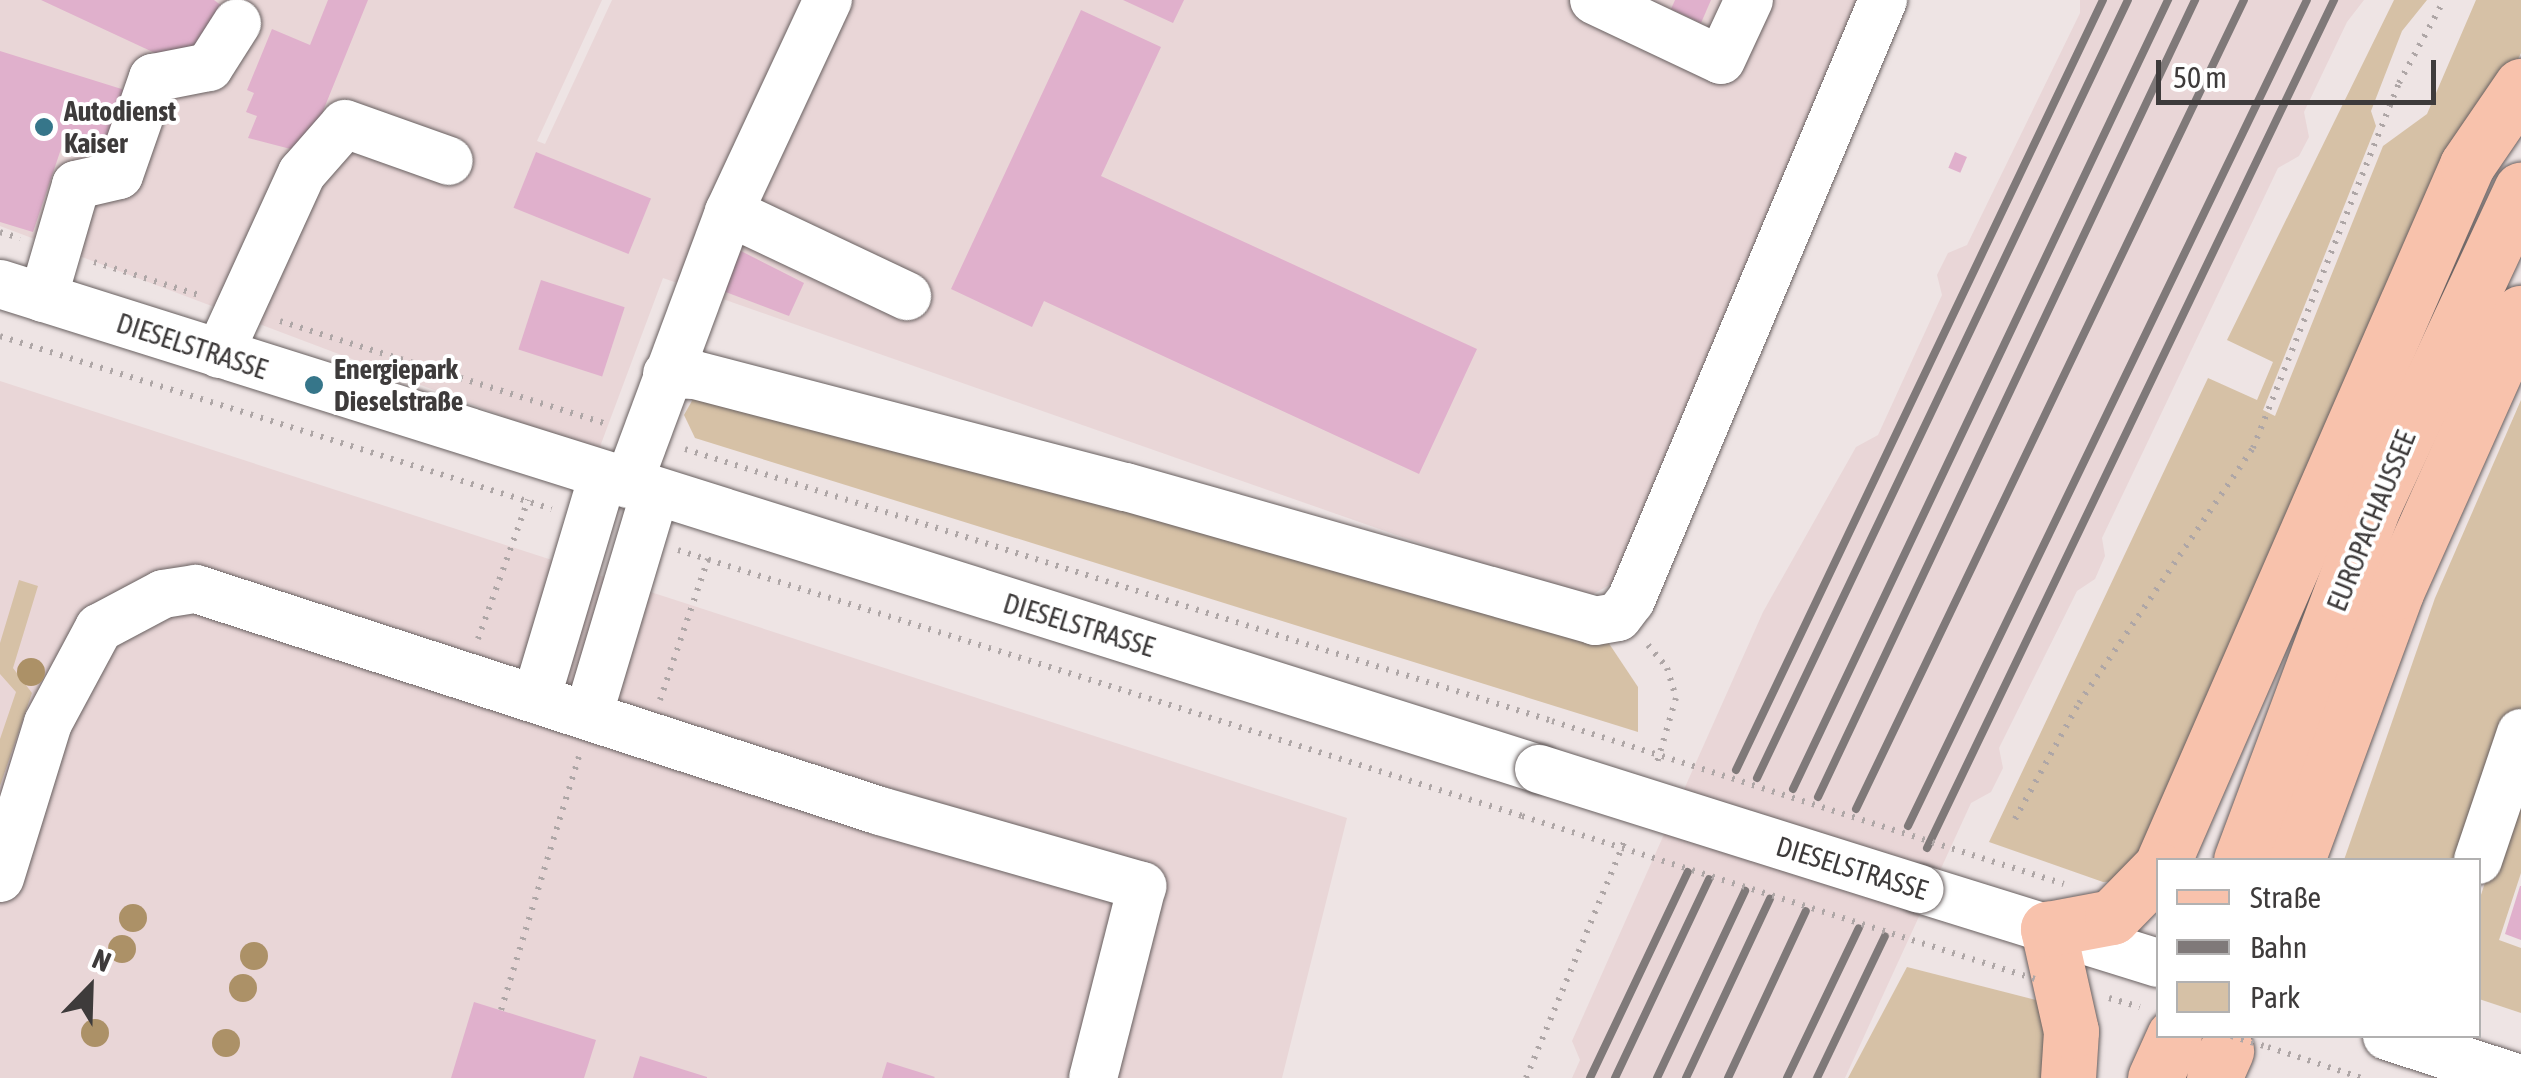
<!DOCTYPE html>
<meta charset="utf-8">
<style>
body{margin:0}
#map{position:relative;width:2521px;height:1078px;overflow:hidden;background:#eee4e4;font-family:"Asap Condensed",sans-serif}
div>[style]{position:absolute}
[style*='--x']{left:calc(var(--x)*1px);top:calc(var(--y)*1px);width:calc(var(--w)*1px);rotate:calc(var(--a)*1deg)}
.built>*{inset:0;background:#e9d6d7}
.green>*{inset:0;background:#d6c1a6}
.building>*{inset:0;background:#e0b0cc;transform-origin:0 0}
.path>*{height:6px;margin-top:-3px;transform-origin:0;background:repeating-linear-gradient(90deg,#aea6a6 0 2.5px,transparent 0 10.5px)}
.roads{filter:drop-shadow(0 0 2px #686060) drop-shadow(0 0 2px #686060)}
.minor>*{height:48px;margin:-24px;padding:0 24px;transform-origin:24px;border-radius:24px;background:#fff}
.major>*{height:55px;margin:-27.5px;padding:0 27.5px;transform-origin:27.5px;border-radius:27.5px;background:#f8c2ac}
.rail>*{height:8px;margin:-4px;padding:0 4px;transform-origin:4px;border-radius:4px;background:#7f7979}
.path-bridge>*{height:6px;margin-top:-3px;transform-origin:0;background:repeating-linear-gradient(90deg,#aea6a6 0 2.5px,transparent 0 10.5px)}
.bridges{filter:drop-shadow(0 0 2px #686060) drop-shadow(0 0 2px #686060)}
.minor-bridge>*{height:48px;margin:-24px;padding:0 24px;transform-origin:24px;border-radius:24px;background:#fff}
.trees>*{width:28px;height:28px;margin:-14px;border-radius:50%;background:#ac9167}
.dots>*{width:28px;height:28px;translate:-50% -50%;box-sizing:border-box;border:5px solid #fff;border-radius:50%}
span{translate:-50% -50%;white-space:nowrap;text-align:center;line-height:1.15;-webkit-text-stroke:8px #fff;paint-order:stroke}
.poi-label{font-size:28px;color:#3e3b3b;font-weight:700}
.left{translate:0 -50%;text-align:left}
.street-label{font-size:28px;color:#3e3b3b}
.legend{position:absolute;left:2156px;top:858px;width:325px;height:180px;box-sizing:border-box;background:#fff;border:2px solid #b2b1b1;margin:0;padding:12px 18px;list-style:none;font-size:30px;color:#3e3b3b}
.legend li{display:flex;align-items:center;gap:20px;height:50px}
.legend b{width:50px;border:2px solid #b2b1b1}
.north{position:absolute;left:40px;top:938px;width:100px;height:100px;-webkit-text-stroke:8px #fff;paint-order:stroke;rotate:23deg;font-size:28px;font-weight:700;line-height:40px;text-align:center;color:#3e3b3b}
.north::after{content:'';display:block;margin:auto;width:35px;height:45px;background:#3e3b3b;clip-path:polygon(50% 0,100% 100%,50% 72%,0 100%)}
.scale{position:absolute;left:2156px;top:60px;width:280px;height:45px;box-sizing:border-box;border:5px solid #3e3b3b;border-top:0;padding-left:12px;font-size:30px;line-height:35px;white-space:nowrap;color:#3e3b3b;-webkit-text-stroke:8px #fff;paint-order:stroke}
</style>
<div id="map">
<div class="built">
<div style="clip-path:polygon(0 0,602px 0,537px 141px,545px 144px,612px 0,1860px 0,1615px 582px,1582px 600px,663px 278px,598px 452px,0 226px)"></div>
<div style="clip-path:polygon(2080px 0,2364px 0,2347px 22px,2304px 112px,2309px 137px,2299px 156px,2278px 168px,2102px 538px,2105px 556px,2095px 579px,2077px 591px,1999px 748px,2003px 768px,1991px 792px,1971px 803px,1845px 1078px,1572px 1078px,1580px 1060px,1572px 1041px,1763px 612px,1856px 447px,1878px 435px,1942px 295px,1937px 275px,1948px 253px,1967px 245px,2080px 13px)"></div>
<div style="clip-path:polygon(0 381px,1347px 818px,1282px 1078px,0 1078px)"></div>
</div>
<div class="green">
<div style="clip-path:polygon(2394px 0,2427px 0,2402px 31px,2371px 111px,2376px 126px,2263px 410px,2275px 416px,2383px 146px,2427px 114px,2476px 0,2521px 0,2521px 53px,2152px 843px,2121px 881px,2103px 882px,1989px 842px,2208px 378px,2257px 400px,2273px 362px,2227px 340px)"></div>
<div style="clip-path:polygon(698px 390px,1608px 642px,1638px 687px,1638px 732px,695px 438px,684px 415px)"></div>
<div style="clip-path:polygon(2521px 400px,2521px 718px,2463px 860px,2344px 860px,2435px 598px)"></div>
<div style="clip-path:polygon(19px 580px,38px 586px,13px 668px,32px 693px,0 786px,0 739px,16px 692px,0 674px,0 643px)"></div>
<div style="clip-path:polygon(2521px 772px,2521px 873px,2499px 940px,2521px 948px,2521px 1013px,2479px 999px,2479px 901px)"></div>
<div style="clip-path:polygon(1907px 967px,2048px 1003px,2053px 1078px,1848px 1078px)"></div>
</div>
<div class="building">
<div style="clip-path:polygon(41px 0,214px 0,230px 12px,213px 52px,195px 44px,185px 67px)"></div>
<div style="clip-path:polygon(328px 0,368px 0,306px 153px,248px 138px,257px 116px,246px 112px,254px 93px,247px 90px,272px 29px,310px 45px)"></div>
<div style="clip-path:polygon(1123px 0,1184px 0,1173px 23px)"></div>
<div style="clip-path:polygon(1675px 0,1711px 0,1701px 23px,1671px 9px)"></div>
<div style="clip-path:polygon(1081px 10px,1161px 47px,1101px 176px,1477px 349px,1419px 474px,1044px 301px,1032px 327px,951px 289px)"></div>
<div style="clip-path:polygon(0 51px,128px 91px,108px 157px,63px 143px,33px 232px,0 222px)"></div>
<div style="left:536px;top:152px;width:124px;height:60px;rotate:22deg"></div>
<div style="left:1955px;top:152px;width:13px;height:17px;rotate:23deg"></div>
<div style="clip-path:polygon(741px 251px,804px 283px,789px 316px,723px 291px)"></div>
<div style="left:541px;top:280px;width:88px;height:73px;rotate:18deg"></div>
<div style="clip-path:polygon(2520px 886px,2521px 886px,2521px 940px,2505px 934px)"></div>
<div style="clip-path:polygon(474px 1002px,596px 1040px,584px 1078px,451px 1078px)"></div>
<div style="clip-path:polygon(640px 1056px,707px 1077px,707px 1078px,633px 1078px)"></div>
<div style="clip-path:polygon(887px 1062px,935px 1077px,934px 1078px,882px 1078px)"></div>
</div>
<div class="path">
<div style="--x:0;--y:232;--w:21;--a:17"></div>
<div style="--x:94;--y:262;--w:113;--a:17.5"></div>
<div style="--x:280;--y:321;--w:343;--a:17.5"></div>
<div style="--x:0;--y:336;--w:578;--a:17.4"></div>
<div style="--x:685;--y:449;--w:909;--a:17.42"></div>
<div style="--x:678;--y:550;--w:885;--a:17.49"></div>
<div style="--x:478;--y:639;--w:148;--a:-70.2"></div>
<div style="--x:1648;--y:645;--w:30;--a:50"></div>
<div style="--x:1667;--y:668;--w:31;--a:73"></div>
<div style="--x:1676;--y:698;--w:71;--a:106.4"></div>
<div style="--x:660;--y:700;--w:149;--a:-71.2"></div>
<div style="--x:2015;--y:819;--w:132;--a:-61.1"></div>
<div style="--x:2079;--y:703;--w:309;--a:-55.7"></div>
<div style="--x:2253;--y:448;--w:393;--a:-68.2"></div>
<div style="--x:2399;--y:83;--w:94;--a:-61.5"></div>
<div style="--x:2109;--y:998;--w:32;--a:16"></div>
<div style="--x:501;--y:1010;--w:265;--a:-72.9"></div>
<div style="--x:2268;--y:1047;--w:99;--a:18.3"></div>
<div style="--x:1526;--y:1078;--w:260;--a:-67.4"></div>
</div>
<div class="roads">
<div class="minor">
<div style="--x:1594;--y:0;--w:140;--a:25.3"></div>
<div style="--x:1721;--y:60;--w:66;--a:-65"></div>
<div style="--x:729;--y:212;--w:197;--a:25.3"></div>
<div style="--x:0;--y:284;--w:1614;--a:17.49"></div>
<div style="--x:43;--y:298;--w:118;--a:-73.7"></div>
<div style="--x:76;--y:185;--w:44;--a:-13.1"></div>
<div style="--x:119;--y:175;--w:103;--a:-70.7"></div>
<div style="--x:153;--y:78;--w:57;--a:-11.1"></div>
<div style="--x:209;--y:67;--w:52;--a:-57.5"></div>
<div style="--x:219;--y:354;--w:199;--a:-65.4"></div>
<div style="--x:302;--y:173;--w:65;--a:-48.7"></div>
<div style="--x:345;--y:124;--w:110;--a:19.6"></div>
<div style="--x:667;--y:374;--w:28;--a:2"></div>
<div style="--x:695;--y:375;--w:445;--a:14.6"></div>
<div style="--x:1126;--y:487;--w:488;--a:15.9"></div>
<div style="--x:1595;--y:621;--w:23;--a:-10"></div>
<div style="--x:1618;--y:617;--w:21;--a:-53"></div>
<div style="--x:1631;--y:600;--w:651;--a:-67.22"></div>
<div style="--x:628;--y:484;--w:290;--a:-69.6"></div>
<div style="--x:729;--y:212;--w:234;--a:-65"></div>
<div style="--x:536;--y:699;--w:233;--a:-73.3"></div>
<div style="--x:588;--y:716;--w:234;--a:-73.3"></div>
<div style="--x:2478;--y:860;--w:134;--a:-71.3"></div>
<div style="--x:0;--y:878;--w:162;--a:-72.8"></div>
<div style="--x:48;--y:723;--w:108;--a:-61.8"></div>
<div style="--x:99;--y:628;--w:72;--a:-28"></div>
<div style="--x:163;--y:594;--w:33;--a:-9"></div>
<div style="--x:196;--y:589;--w:719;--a:17.98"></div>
<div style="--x:880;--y:811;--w:273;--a:16"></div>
<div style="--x:1142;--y:886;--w:198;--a:104.3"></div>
<div style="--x:1920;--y:889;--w:249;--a:17.3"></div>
<div style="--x:2387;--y:1036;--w:137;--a:17.9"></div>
</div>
<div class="major">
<div style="--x:2164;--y:860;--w:758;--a:-66.44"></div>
<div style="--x:2467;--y:165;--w:96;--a:-55.6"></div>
<div style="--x:2241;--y:860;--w:379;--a:-69.5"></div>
<div style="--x:2374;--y:505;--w:348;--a:-65"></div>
<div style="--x:2297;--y:860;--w:286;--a:-69.7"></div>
<div style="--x:2396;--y:592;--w:306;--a:-65.9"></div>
<div style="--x:2068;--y:1078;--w:47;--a:-86.3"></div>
<div style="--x:2071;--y:1031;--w:105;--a:-102.7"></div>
<div style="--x:2048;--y:929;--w:65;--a:-10.6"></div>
<div style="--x:2112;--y:917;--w:66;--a:-45.6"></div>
<div style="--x:2155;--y:1078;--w:46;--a:-65.7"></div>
<div style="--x:2214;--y:1078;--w:30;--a:-66"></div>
</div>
</div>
<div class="rail">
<div style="--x:1736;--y:770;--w:853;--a:-64.52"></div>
<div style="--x:1757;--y:778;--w:862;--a:-64.51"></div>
<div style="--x:1793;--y:789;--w:874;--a:-64.58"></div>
<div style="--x:1818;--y:797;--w:882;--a:-64.68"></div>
<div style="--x:1856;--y:809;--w:897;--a:-64.38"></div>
<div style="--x:1908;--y:826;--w:917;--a:-64.22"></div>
<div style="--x:1927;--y:848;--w:941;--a:-64.36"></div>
<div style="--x:1590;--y:1078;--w:228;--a:-64.6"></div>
<div style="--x:1615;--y:1078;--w:220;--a:-64.7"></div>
<div style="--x:1657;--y:1078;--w:207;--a:-64.8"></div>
<div style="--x:1686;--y:1078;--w:198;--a:-64.9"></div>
<div style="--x:1728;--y:1078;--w:184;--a:-65"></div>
<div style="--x:1787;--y:1078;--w:166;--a:-64.4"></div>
<div style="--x:1817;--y:1078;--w:157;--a:-64.4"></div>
</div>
<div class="path-bridge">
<div style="--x:1552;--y:721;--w:537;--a:17.66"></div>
<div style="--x:1522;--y:816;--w:538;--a:17.63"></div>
<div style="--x:2231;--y:1036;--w:34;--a:17"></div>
</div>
<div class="bridges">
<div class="minor-bridge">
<div style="--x:1539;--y:769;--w:399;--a:17.5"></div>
</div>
</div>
<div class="trees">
<div style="left:31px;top:672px"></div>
<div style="left:133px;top:918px"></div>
<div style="left:122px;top:949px"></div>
<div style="left:254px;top:956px"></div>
<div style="left:243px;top:988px"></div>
<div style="left:95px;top:1033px"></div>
<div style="left:226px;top:1043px"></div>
</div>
<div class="dots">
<div style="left:44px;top:127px;background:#36768a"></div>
<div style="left:314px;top:385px;background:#36768a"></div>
</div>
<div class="poi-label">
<span class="left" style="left:64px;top:127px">Autodienst<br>Kaiser</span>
<span class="left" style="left:334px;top:385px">Energiepark<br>Dieselstraße</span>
</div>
<div class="street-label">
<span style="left:192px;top:346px;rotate:18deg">DIESELSTRASSE</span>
<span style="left:2371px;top:521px;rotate:-68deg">EUROPACHAUSSEE</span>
<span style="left:1079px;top:625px;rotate:17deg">DIESELSTRASSE</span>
<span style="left:1852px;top:868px;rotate:17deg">DIESELSTRASSE</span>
</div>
<ul class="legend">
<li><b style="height:12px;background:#f8c2ac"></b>Straße</li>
<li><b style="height:12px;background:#7f7979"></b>Bahn</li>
<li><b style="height:28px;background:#d6c1a6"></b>Park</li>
</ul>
<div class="north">N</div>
<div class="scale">50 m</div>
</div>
